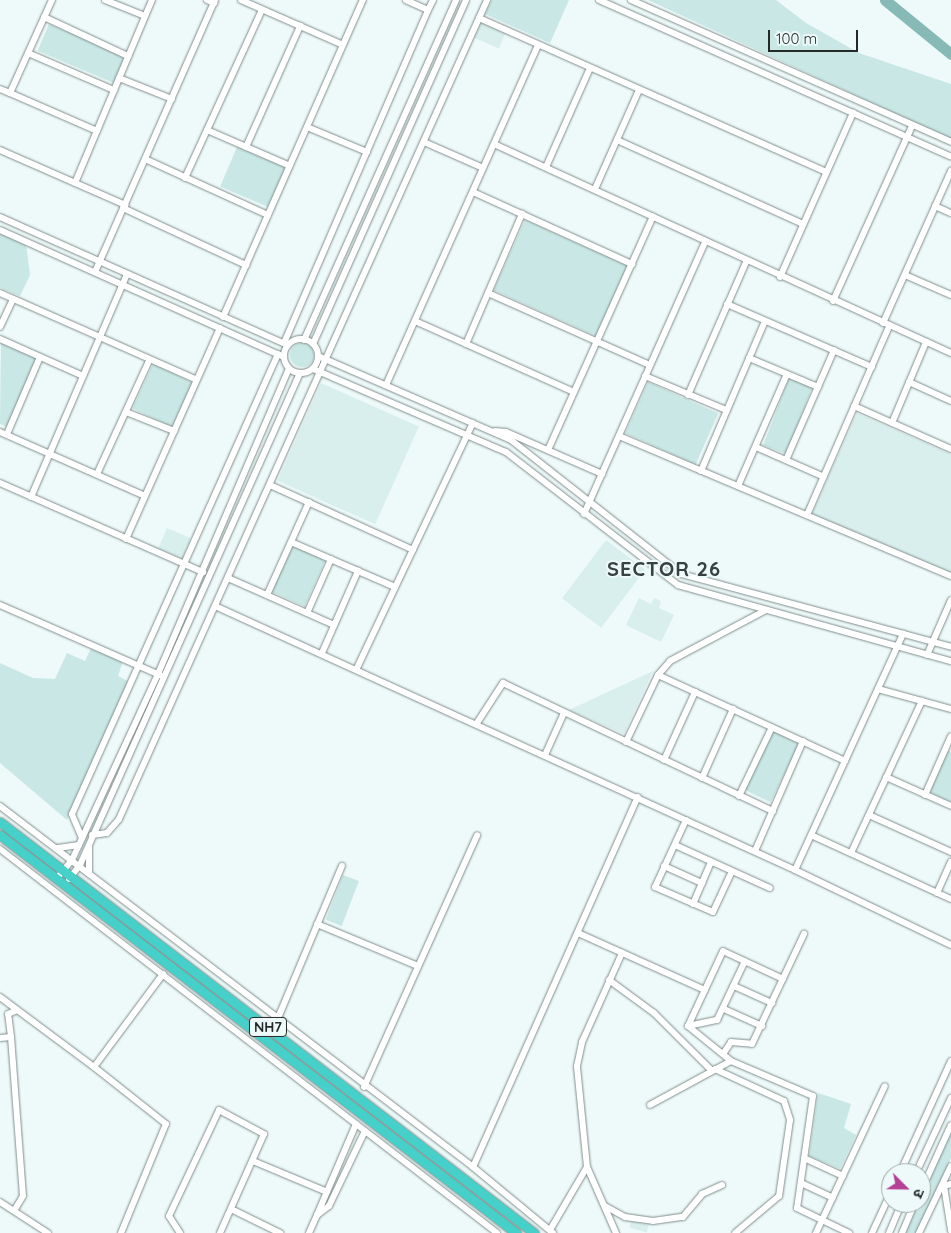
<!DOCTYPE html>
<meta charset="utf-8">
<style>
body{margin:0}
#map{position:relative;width:951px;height:1233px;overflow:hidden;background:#edfaf9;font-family:Quicksand,"Noto Sans Devanagari",sans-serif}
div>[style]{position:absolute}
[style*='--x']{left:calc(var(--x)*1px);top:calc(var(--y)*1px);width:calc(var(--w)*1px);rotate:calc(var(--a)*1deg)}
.built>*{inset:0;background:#d8efed;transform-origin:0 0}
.green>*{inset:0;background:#c8e7e5;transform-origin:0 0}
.round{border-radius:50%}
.river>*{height:11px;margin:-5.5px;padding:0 5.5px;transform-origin:5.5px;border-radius:5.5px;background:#87bab6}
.roads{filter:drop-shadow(0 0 1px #818d8c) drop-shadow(0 0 1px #818d8c)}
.minor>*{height:6px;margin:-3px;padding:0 3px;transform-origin:3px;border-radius:3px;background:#fff}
.minor>.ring{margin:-3px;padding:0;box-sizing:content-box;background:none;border:6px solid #fff;border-radius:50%}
.highway>*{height:9px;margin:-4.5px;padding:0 4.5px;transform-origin:4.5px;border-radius:4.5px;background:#45d1ca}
span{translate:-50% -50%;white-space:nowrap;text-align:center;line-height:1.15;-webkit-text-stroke:4px #edfaf9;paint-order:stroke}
.shield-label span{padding:1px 4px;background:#edfaf9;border:1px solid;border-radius:4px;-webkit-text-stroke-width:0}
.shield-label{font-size:14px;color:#252a29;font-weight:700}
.district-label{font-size:20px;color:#364140;font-weight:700;letter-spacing:1px}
.north{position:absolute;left:881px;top:1163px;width:50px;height:50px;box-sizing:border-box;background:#edfaf9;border:1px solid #9da7a6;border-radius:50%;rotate:113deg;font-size:14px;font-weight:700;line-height:20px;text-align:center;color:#252a29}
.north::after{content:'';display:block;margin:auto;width:18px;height:22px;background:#b64096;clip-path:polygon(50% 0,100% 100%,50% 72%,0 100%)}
.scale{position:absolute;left:768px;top:30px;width:90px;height:22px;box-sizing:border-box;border:2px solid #252a29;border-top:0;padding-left:6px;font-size:15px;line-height:18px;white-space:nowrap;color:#252a29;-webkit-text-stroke:4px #edfaf9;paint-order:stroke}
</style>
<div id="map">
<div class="built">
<div style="left:481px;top:22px;width:27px;height:17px;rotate:24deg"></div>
<div style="left:321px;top:383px;width:107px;height:107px;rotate:24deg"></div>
<div style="clip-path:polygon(857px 413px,951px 454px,951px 575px,812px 514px)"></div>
<div style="left:167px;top:528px;width:26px;height:22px;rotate:23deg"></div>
<div style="left:606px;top:540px;width:49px;height:73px;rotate:37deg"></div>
<div style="clip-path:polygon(639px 598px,651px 604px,654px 598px,661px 601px,659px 608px,674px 615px,661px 642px,626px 625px)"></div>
<div style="clip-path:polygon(653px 671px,624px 734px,569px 710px)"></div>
<div style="left:632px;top:1218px;width:18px;height:10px;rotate:16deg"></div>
</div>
<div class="green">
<div style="clip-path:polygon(492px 0,569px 0,550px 43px,485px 14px)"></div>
<div style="clip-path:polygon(648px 0,776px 0,806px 23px,859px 53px,951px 84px,951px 139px)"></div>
<div style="left:49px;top:24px;width:84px;height:29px;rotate:23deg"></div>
<div style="left:237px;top:147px;width:53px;height:43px;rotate:23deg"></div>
<div style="left:525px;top:220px;width:112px;height:77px;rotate:24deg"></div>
<div style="clip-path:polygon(0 233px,26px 244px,30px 275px,20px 296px,0 288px)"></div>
<div style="clip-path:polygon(1px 342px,37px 358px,7px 427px,0 424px)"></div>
<div class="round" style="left:290px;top:343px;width:24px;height:24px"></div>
<div style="left:153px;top:364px;width:44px;height:49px;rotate:25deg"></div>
<div style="left:789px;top:378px;width:25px;height:72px;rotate:21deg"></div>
<div style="left:648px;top:382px;width:77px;height:56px;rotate:24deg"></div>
<div style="left:292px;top:544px;width:37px;height:52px;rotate:24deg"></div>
<div style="clip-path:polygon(91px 648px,123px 661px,118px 676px,128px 681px,67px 820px,0 763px,0 663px,33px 678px,55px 679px,67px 653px,85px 661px)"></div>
<div style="left:773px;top:729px;width:30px;height:67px;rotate:26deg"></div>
<div style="clip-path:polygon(947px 750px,951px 752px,951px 802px,929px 792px)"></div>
<div style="left:343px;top:875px;width:17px;height:48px;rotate:21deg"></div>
<div style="clip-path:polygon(818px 1093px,851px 1104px,844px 1128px,856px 1135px,840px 1169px,809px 1156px)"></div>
<div style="clip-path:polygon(951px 1132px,951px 1158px,917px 1233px,905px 1233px)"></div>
</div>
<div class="river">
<div style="--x:885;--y:0;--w:85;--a:39.3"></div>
</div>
<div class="roads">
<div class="minor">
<div style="--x:105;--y:0;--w:43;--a:21.8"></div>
<div style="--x:207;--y:0;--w:8;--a:23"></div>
<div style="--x:241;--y:0;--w:111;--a:23.8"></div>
<div style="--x:599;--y:0;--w:385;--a:24"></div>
<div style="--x:631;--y:0;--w:350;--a:23.9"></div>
<div style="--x:428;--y:10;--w:11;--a:-63"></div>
<div style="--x:44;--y:17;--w:93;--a:24.9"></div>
<div style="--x:479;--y:18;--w:380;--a:23.9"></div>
<div style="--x:28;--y:53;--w:94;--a:23.3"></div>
<div style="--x:119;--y:78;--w:57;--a:21.6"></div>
<div style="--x:0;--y:89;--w:11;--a:22"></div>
<div style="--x:10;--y:93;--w:102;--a:-65.7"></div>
<div style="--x:10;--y:93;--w:95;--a:23.6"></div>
<div style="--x:307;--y:127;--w:65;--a:22.6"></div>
<div style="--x:207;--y:130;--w:90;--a:23.4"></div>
<div style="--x:617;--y:140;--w:204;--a:24.3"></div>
<div style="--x:424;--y:142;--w:64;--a:23.8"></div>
<div style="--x:494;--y:144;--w:503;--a:24.58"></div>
<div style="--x:246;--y:147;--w:133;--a:-65.9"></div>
<div style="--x:0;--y:150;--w:137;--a:23.7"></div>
<div style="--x:145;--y:159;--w:135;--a:24.5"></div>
<div style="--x:546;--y:167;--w:108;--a:-66"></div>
<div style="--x:185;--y:178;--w:185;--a:-65.4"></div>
<div style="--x:75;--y:183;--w:199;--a:-67.2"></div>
<div style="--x:595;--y:189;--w:108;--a:-66"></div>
<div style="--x:473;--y:192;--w:175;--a:24.4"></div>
<div style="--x:935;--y:206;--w:17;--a:24"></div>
<div style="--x:123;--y:208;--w:136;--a:24.9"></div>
<div style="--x:0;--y:217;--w:315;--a:24"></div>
<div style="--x:0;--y:230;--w:311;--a:24.1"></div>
<div style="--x:95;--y:272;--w:297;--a:-66.2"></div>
<div style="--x:905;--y:275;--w:50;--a:23.5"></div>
<div style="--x:780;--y:277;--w:180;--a:-66"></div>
<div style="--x:0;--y:293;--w:215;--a:23.8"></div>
<div style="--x:488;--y:293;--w:177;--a:24"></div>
<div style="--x:833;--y:301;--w:192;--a:-65.7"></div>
<div style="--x:727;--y:304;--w:158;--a:23.5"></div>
<div style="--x:223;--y:317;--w:347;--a:-66.2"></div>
<div style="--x:415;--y:321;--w:174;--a:24.1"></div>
<div style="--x:883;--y:323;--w:167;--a:-65.9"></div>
<div style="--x:0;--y:327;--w:31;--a:-65"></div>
<div style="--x:0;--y:339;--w:91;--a:24"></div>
<div class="ring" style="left:284px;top:339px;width:28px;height:28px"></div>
<div style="--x:304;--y:340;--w:372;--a:-65.9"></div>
<div style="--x:284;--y:343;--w:363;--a:-66.6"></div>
<div style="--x:428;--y:10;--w:24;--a:-156"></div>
<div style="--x:313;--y:344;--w:376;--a:-66"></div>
<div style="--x:466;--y:344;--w:142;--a:-66.7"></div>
<div style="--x:318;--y:356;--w:210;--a:23.5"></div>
<div style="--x:511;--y:440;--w:216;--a:38.2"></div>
<div style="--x:681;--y:574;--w:280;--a:15.1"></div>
<div style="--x:749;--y:358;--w:75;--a:22.8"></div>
<div style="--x:313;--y:369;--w:210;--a:23.3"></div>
<div style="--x:506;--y:452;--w:217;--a:37.7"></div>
<div style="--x:678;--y:585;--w:283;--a:15.6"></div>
<div style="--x:645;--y:376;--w:88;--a:22.8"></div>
<div style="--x:909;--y:382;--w:46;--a:24.3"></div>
<div style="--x:386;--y:385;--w:372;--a:-65.9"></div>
<div style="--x:688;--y:395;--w:145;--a:-66.4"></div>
<div style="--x:854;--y:406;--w:106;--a:23.9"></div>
<div style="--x:126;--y:412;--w:52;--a:21.6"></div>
<div style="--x:892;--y:423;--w:88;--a:-67.2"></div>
<div style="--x:495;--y:431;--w:11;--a:5"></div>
<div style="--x:506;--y:432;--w:105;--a:23.6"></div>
<div style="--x:0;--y:432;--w:158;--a:23.8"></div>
<div style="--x:7;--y:434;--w:84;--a:-66.8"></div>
<div style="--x:619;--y:436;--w:360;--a:22.9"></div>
<div style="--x:756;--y:447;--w:74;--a:23.8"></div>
<div style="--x:548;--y:450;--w:256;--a:-65.8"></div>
<div style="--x:786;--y:460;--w:120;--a:-66.4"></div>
<div style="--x:701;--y:471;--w:163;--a:-66.9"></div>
<div style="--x:97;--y:474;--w:124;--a:-65.3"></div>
<div style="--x:0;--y:483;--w:222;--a:23.7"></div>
<div style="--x:270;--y:485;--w:157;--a:24.4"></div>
<div style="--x:738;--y:486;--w:122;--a:-66.4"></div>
<div style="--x:31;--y:497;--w:243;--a:-66.7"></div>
<div style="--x:584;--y:514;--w:295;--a:-66"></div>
<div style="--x:807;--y:515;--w:206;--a:-66.5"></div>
<div style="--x:126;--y:539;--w:231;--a:-66"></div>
<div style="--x:291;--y:542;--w:113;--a:23.4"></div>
<div style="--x:228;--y:578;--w:116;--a:23.9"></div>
<div style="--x:267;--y:595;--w:102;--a:-65.7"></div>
<div style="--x:0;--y:605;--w:177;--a:23.7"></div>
<div style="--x:215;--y:606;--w:637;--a:24.47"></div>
<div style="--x:795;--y:870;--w:173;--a:25.7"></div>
<div style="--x:307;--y:613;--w:59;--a:-66"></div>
<div style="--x:322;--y:653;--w:90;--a:-66.3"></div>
<div style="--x:927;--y:655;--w:60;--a:-66.4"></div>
<div style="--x:357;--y:668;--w:271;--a:-64.7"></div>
<div style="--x:658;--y:675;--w:206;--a:24.7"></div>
<div style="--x:878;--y:689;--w:76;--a:15.3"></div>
<div style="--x:477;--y:723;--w:48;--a:-57"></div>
<div style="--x:503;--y:683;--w:299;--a:25.4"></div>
<div style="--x:626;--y:742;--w:74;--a:-64.5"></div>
<div style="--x:658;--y:675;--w:18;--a:-49"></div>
<div style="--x:670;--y:661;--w:109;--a:-28"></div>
<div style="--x:545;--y:755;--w:46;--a:-65.7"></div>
<div style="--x:664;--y:760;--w:75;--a:-65.5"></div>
<div style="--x:886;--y:777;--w:71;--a:24"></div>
<div style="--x:702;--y:778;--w:76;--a:-65.8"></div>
<div style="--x:925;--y:795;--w:64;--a:-66.2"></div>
<div style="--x:739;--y:796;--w:76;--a:-64.4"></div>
<div style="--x:0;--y:806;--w:595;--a:37.35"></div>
<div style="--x:473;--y:1167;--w:104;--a:39.5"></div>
<div style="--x:869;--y:815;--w:90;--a:24.3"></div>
<div style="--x:686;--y:820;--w:74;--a:114.8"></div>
<div style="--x:655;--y:887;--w:63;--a:23.3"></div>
<div style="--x:713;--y:912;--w:45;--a:-65.1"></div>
<div style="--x:92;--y:835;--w:15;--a:-8"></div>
<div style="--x:107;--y:833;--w:18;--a:-49"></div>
<div style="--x:119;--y:819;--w:898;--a:-65.8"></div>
<div style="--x:811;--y:835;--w:154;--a:24.6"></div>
<div style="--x:82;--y:838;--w:26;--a:-113"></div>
<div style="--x:72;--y:814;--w:504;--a:-65.88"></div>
<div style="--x:675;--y:845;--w:104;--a:24.4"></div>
<div style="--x:89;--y:847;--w:26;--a:90"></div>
<div style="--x:58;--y:848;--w:21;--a:-8"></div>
<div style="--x:0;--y:849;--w:628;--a:37.69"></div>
<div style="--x:755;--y:851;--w:120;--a:-66.4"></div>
<div style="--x:851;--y:853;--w:168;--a:-65"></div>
<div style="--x:664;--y:866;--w:42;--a:24.1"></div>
<div style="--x:795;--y:870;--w:260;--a:-65.4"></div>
<div style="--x:57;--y:878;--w:23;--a:-50"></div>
<div style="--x:72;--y:860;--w:205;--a:-65.2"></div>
<div style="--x:158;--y:674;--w:332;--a:-66.8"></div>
<div style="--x:69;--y:879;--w:18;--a:-52"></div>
<div style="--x:80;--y:865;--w:539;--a:-65.91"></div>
<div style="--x:937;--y:893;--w:34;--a:-66"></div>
<div style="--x:693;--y:904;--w:46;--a:-66.8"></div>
<div style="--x:317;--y:924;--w:109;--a:22.6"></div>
<div style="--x:578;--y:933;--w:139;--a:24.2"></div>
<div style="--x:783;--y:979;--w:66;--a:-155"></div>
<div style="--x:723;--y:951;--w:83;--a:115"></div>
<div style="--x:688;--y:1026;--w:55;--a:39.1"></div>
<div style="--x:731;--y:1061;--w:89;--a:23.1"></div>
<div style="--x:813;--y:1096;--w:113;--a:98.1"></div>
<div style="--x:797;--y:1208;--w:58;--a:25.7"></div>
<div style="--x:609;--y:980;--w:56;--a:36.3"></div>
<div style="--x:654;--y:1013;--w:82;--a:45"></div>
<div style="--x:734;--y:986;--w:42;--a:24.1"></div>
<div style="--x:0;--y:997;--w:117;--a:36.7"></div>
<div style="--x:724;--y:1009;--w:42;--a:24.1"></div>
<div style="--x:278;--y:1018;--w:165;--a:-67.2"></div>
<div style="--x:688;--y:1026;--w:30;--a:-12"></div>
<div style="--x:717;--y:1020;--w:65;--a:-64.6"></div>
<div style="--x:11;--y:1037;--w:159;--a:85.7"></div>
<div style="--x:23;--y:1196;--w:17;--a:121"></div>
<div style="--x:0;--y:1038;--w:11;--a:-5"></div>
<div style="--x:11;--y:1037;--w:23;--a:-97"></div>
<div style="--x:8;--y:1014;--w:10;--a:-24"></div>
<div style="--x:723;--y:1054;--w:14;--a:-56"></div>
<div style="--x:731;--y:1042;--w:21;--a:5"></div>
<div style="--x:752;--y:1044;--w:122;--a:-64.7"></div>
<div style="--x:715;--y:1069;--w:76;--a:24.9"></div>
<div style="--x:784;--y:1101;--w:20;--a:72"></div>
<div style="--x:790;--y:1120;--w:77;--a:98.2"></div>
<div style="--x:779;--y:1196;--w:57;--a:139.9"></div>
<div style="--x:364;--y:1087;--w:276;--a:-65.8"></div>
<div style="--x:650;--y:1105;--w:92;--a:-28.5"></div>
<div style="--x:804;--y:1158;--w:43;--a:24.8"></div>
<div style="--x:253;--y:1161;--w:80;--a:22.7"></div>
<div style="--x:473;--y:1167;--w:405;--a:-66"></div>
<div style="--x:900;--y:1173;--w:123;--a:-65.5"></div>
<div style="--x:916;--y:1173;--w:83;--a:-65"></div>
<div style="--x:801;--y:1183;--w:35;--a:25"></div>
<div style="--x:951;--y:1184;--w:7;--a:164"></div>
<div style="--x:944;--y:1186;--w:45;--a:81"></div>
<div style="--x:921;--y:1191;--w:72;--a:-65.6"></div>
<div style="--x:0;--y:1202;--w:57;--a:32.9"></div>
<div style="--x:605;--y:1206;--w:23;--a:29"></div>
<div style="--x:625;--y:1217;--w:28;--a:8"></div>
<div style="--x:653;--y:1221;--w:30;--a:-8"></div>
<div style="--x:683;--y:1217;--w:30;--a:-50"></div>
<div style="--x:702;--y:1194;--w:22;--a:-24"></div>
<div style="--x:231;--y:1209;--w:55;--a:26.1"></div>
<div style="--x:317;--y:1215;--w:99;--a:-66.8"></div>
<div style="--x:550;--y:1230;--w:73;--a:-59.6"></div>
<div style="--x:121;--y:1233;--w:118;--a:-67.6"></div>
<div style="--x:166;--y:1124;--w:92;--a:-141.6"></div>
<div style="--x:94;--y:1067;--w:116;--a:-53.4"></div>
<div style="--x:180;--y:1233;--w:20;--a:-123"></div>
<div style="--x:169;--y:1216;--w:117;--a:-64.7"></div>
<div style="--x:219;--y:1110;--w:51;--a:28.1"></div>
<div style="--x:264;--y:1134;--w:108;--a:114"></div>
<div style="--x:309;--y:1233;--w:20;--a:-66"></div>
<div style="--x:317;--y:1215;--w:15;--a:-37"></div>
<div style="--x:329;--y:1206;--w:83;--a:-64.4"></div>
<div style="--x:616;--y:1233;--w:72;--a:-113.7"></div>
<div style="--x:587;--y:1167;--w:101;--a:-95.7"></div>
<div style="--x:577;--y:1066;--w:25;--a:-78"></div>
<div style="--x:582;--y:1042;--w:98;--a:-65.8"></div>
<div style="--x:816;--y:1233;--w:162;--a:-64.9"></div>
<div style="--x:872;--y:1233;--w:45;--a:-65.1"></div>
<div style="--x:889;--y:1233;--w:33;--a:-67"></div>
<div style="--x:902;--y:1233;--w:33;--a:-67"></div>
<div style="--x:919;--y:1233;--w:74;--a:-64.5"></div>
</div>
<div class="highway">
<div style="--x:0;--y:822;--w:674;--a:37.58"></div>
<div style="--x:0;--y:835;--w:652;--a:37.64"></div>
</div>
</div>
<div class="shield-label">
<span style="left:268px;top:1027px">NH7</span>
</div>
<div class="district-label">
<span style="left:664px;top:568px">SECTOR 26</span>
</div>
<div class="north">उ</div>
<div class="scale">100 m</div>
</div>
